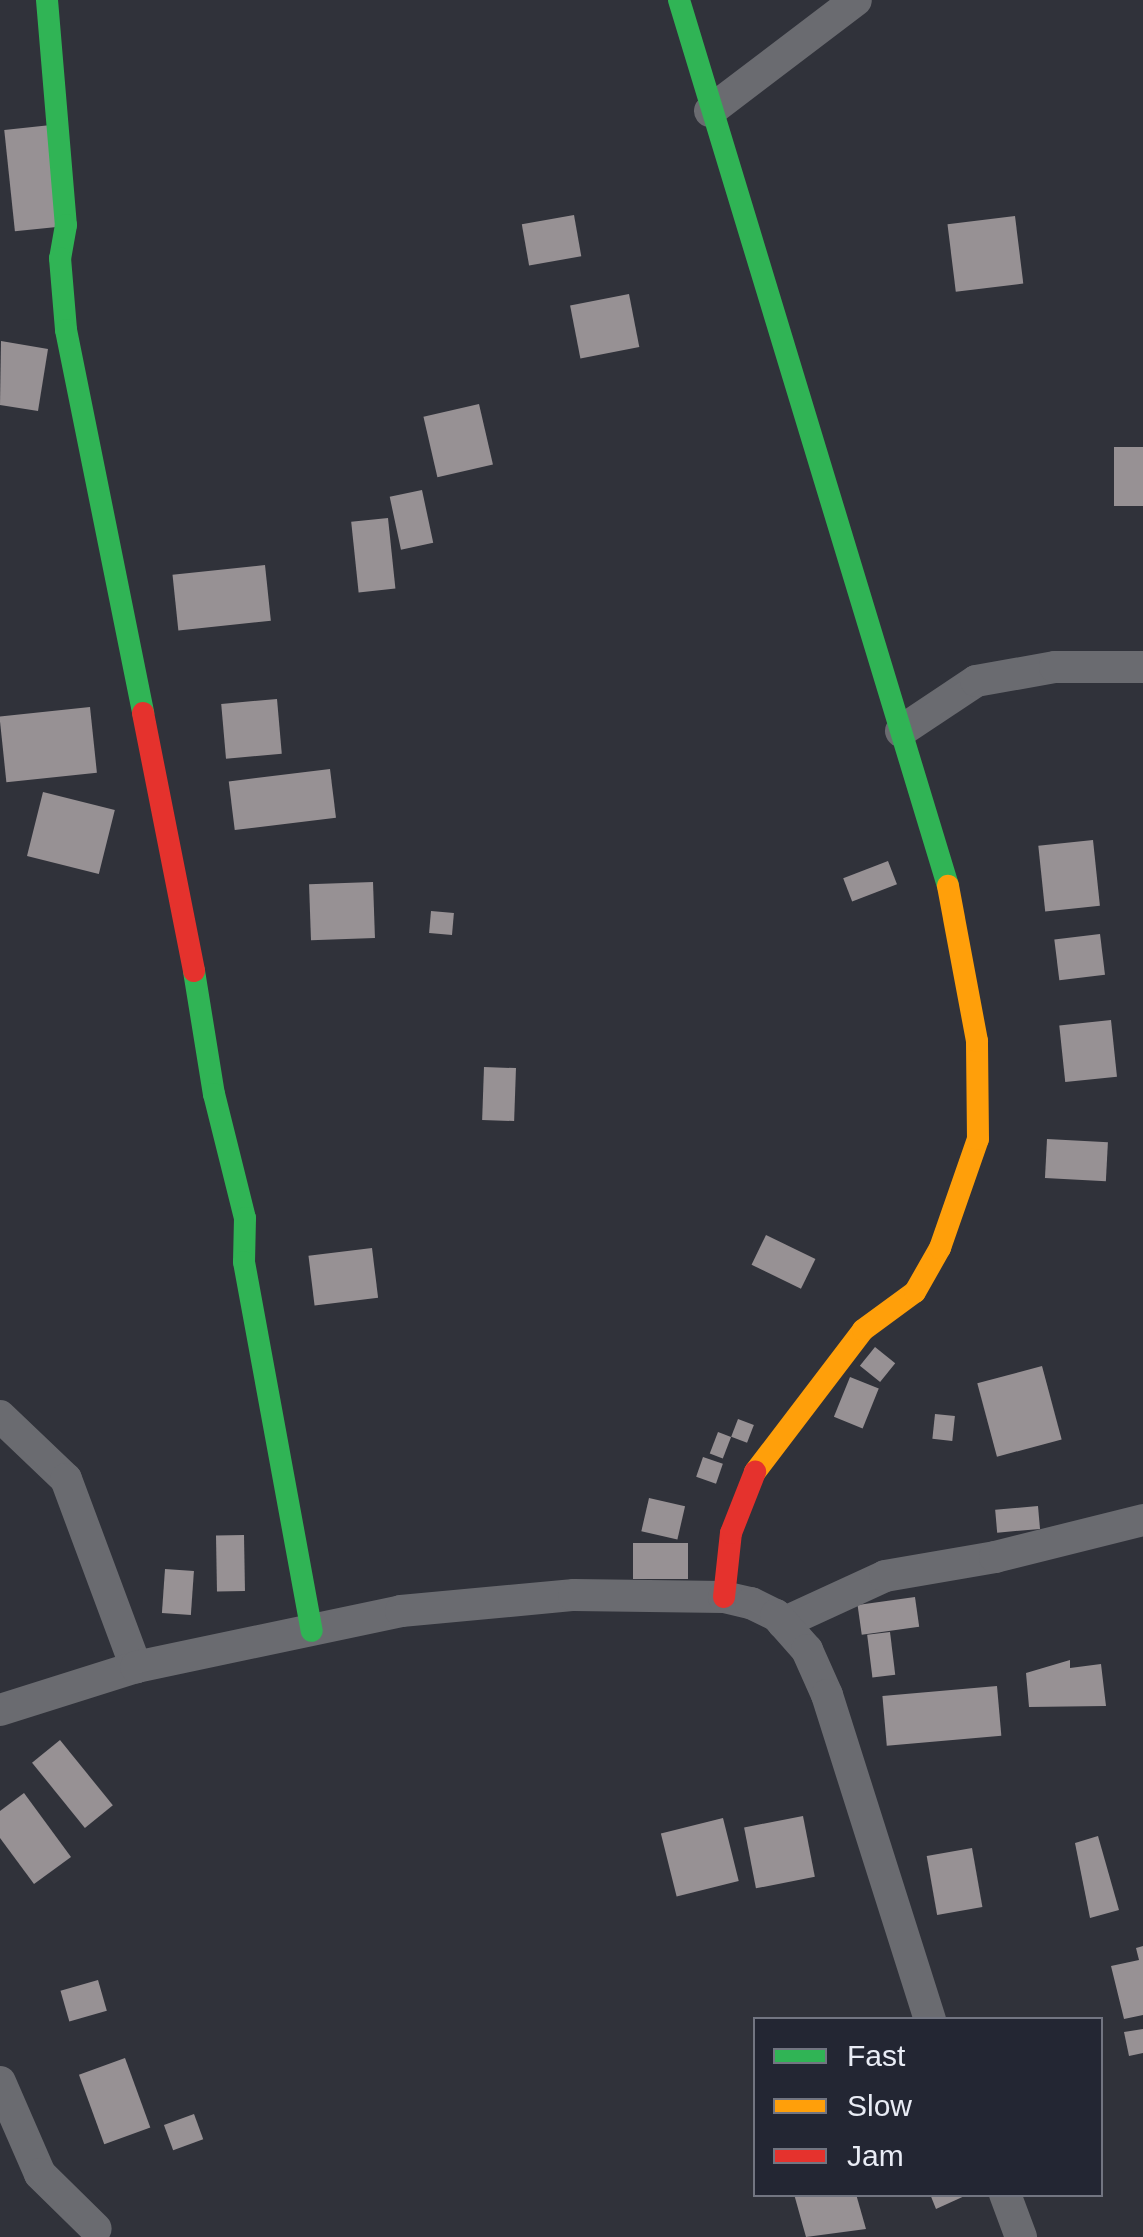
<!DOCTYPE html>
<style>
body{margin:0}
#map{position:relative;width:1143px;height:2237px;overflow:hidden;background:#30323a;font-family:Helvetica,sans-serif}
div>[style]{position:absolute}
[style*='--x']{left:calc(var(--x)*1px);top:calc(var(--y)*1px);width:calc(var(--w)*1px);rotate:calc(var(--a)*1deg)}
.building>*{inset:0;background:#979194;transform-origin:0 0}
.street>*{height:32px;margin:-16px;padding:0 16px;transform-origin:16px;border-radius:16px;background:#6a6b70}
.fast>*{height:22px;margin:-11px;padding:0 11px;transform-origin:11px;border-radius:11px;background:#30b455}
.slow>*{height:22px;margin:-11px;padding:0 11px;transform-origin:11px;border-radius:11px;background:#ff9f0a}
.jam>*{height:22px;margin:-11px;padding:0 11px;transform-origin:11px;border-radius:11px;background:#e5322d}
span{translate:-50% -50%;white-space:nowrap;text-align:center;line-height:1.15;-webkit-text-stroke:10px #232633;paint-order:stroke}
.legend{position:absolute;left:753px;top:2017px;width:350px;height:180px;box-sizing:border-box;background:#232633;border:2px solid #727581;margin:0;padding:12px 18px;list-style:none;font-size:30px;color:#e9ecf5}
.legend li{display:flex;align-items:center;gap:20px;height:50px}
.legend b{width:50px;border:2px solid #727581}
</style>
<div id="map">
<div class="building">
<div style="left:51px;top:125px;width:102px;height:47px;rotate:84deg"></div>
<div style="left:574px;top:215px;width:42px;height:53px;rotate:80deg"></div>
<div style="left:1015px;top:216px;width:68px;height:68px;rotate:83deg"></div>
<div style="left:629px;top:294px;width:54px;height:60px;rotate:79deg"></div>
<div style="clip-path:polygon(1px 341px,48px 349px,38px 411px,0 405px)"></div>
<div style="left:479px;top:404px;width:62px;height:57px;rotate:77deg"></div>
<div style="left:1143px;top:447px;width:59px;height:29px;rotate:90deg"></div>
<div style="left:422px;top:490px;width:54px;height:33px;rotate:78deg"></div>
<div style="left:388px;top:518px;width:71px;height:37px;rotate:84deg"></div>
<div style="left:265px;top:565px;width:56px;height:93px;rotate:84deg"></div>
<div style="left:277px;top:699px;width:55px;height:56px;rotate:85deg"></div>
<div style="left:90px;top:707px;width:66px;height:91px;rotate:84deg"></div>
<div style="left:330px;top:769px;width:49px;height:102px;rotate:83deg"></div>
<div style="left:43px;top:792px;width:74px;height:66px;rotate:14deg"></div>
<div style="left:1093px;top:840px;width:66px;height:55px;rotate:84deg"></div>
<div style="left:888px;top:861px;width:25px;height:48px;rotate:69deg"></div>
<div style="left:373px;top:882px;width:56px;height:64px;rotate:88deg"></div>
<div style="left:431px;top:911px;width:23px;height:22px;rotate:5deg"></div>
<div style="left:1100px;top:934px;width:41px;height:46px;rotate:83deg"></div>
<div style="left:1111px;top:1020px;width:57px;height:52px;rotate:84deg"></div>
<div style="left:484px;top:1067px;width:32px;height:53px;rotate:2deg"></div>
<div style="left:1047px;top:1139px;width:61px;height:39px;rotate:3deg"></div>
<div style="left:766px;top:1235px;width:55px;height:33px;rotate:26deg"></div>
<div style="left:372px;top:1248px;width:50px;height:64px;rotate:83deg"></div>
<div style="left:875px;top:1347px;width:26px;height:24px;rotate:39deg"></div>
<div style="left:1042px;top:1366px;width:76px;height:67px;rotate:75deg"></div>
<div style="left:850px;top:1377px;width:31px;height:43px;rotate:22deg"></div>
<div style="left:935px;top:1414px;width:20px;height:25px;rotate:6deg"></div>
<div style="left:738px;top:1419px;width:17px;height:19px;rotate:21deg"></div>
<div style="left:718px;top:1432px;width:14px;height:23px;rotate:21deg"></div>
<div style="left:703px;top:1457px;width:21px;height:21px;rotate:19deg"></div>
<div style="left:649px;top:1498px;width:37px;height:34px;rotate:13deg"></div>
<div style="left:1038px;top:1506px;width:23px;height:43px;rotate:85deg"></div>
<div style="left:244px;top:1535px;width:56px;height:28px;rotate:89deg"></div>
<div style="left:633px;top:1543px;width:55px;height:36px"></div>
<div style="left:165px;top:1569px;width:29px;height:44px;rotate:4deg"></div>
<div style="left:915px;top:1597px;width:30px;height:58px;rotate:82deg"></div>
<div style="left:890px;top:1632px;width:43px;height:23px;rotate:83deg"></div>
<div style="clip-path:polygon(1070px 1660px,1070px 1668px,1101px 1664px,1106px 1706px,1029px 1707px,1026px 1673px)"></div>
<div style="left:997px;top:1686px;width:50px;height:115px;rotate:85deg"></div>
<div style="left:60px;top:1740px;width:84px;height:36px;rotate:51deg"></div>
<div style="clip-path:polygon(24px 1793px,71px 1857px,34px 1884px,0 1838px,0 1811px)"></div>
<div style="left:803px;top:1816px;width:62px;height:60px;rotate:79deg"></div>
<div style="left:723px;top:1818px;width:65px;height:64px;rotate:76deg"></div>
<div style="clip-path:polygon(1098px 1836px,1119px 1910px,1090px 1918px,1075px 1843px)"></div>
<div style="left:972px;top:1848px;width:60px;height:46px;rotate:80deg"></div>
<div style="clip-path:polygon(1143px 1946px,1143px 2015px,1124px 2019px,1111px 1966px,1139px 1960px,1136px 1948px)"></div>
<div style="left:98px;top:1980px;width:32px;height:39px;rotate:74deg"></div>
<div style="clip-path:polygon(1143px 2029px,1143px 2053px,1129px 2056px,1124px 2032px)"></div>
<div style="left:125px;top:2058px;width:74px;height:49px;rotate:70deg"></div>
<div style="left:194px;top:2114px;width:27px;height:32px;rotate:70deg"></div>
<div style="clip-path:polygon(794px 2194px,856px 2194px,866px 2229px,806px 2237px)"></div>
<div style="clip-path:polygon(930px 2194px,969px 2194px,936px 2209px)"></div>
</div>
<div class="street">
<div style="--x:710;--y:111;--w:183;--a:-37.2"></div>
<div style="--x:901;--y:731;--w:90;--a:-33.7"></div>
<div style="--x:976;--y:681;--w:80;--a:-10"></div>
<div style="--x:1055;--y:667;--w:88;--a:0"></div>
<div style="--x:0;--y:1416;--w:91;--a:43.7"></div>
<div style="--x:66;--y:1479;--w:201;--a:69.6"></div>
<div style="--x:783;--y:1623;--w:112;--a:-24.7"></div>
<div style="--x:885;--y:1576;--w:112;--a:-9.8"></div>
<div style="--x:995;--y:1557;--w:153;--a:-14"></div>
<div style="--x:0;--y:1710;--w:143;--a:-17.5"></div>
<div style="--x:136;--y:1667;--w:271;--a:-11.9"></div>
<div style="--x:401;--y:1611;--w:174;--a:-5.3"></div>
<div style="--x:574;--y:1595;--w:150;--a:0.8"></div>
<div style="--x:724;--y:1597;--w:28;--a:13"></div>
<div style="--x:751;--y:1603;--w:28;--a:26"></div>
<div style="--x:776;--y:1615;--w:47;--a:48.5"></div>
<div style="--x:807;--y:1650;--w:49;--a:66"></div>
<div style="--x:827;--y:1695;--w:341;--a:72.4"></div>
<div style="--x:0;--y:2082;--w:100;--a:66.5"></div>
<div style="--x:40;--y:2174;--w:78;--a:44.5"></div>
<div style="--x:1005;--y:2194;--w:46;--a:69.6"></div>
</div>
<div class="fast">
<div style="--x:47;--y:0;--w:226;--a:85.2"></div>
<div style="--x:66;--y:225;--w:34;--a:100"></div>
<div style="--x:60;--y:258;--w:72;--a:85.2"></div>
<div style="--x:66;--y:330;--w:391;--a:78.6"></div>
<div style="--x:679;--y:0;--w:926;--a:73.11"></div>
<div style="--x:194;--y:971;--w:125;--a:80.8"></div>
<div style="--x:214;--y:1094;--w:128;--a:76"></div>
<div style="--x:245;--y:1218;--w:44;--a:91.3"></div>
<div style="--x:244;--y:1262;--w:375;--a:79.6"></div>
</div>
<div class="slow">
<div style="--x:755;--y:1472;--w:178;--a:-52.7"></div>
<div style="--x:863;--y:1330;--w:64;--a:-36.2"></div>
<div style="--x:915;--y:1292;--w:51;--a:-60.4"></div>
<div style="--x:940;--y:1248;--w:115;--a:-70.8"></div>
<div style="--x:978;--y:1139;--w:98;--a:-90.6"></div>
<div style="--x:977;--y:1041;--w:158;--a:-100.6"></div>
</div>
<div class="jam">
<div style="--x:143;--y:713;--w:263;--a:78.8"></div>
<div style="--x:724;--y:1597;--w:64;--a:-83.8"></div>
<div style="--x:731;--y:1533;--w:66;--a:-68.5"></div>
</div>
<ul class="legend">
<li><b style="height:12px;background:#30b455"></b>Fast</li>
<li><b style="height:12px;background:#ff9f0a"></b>Slow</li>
<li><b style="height:12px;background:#e5322d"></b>Jam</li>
</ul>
</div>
